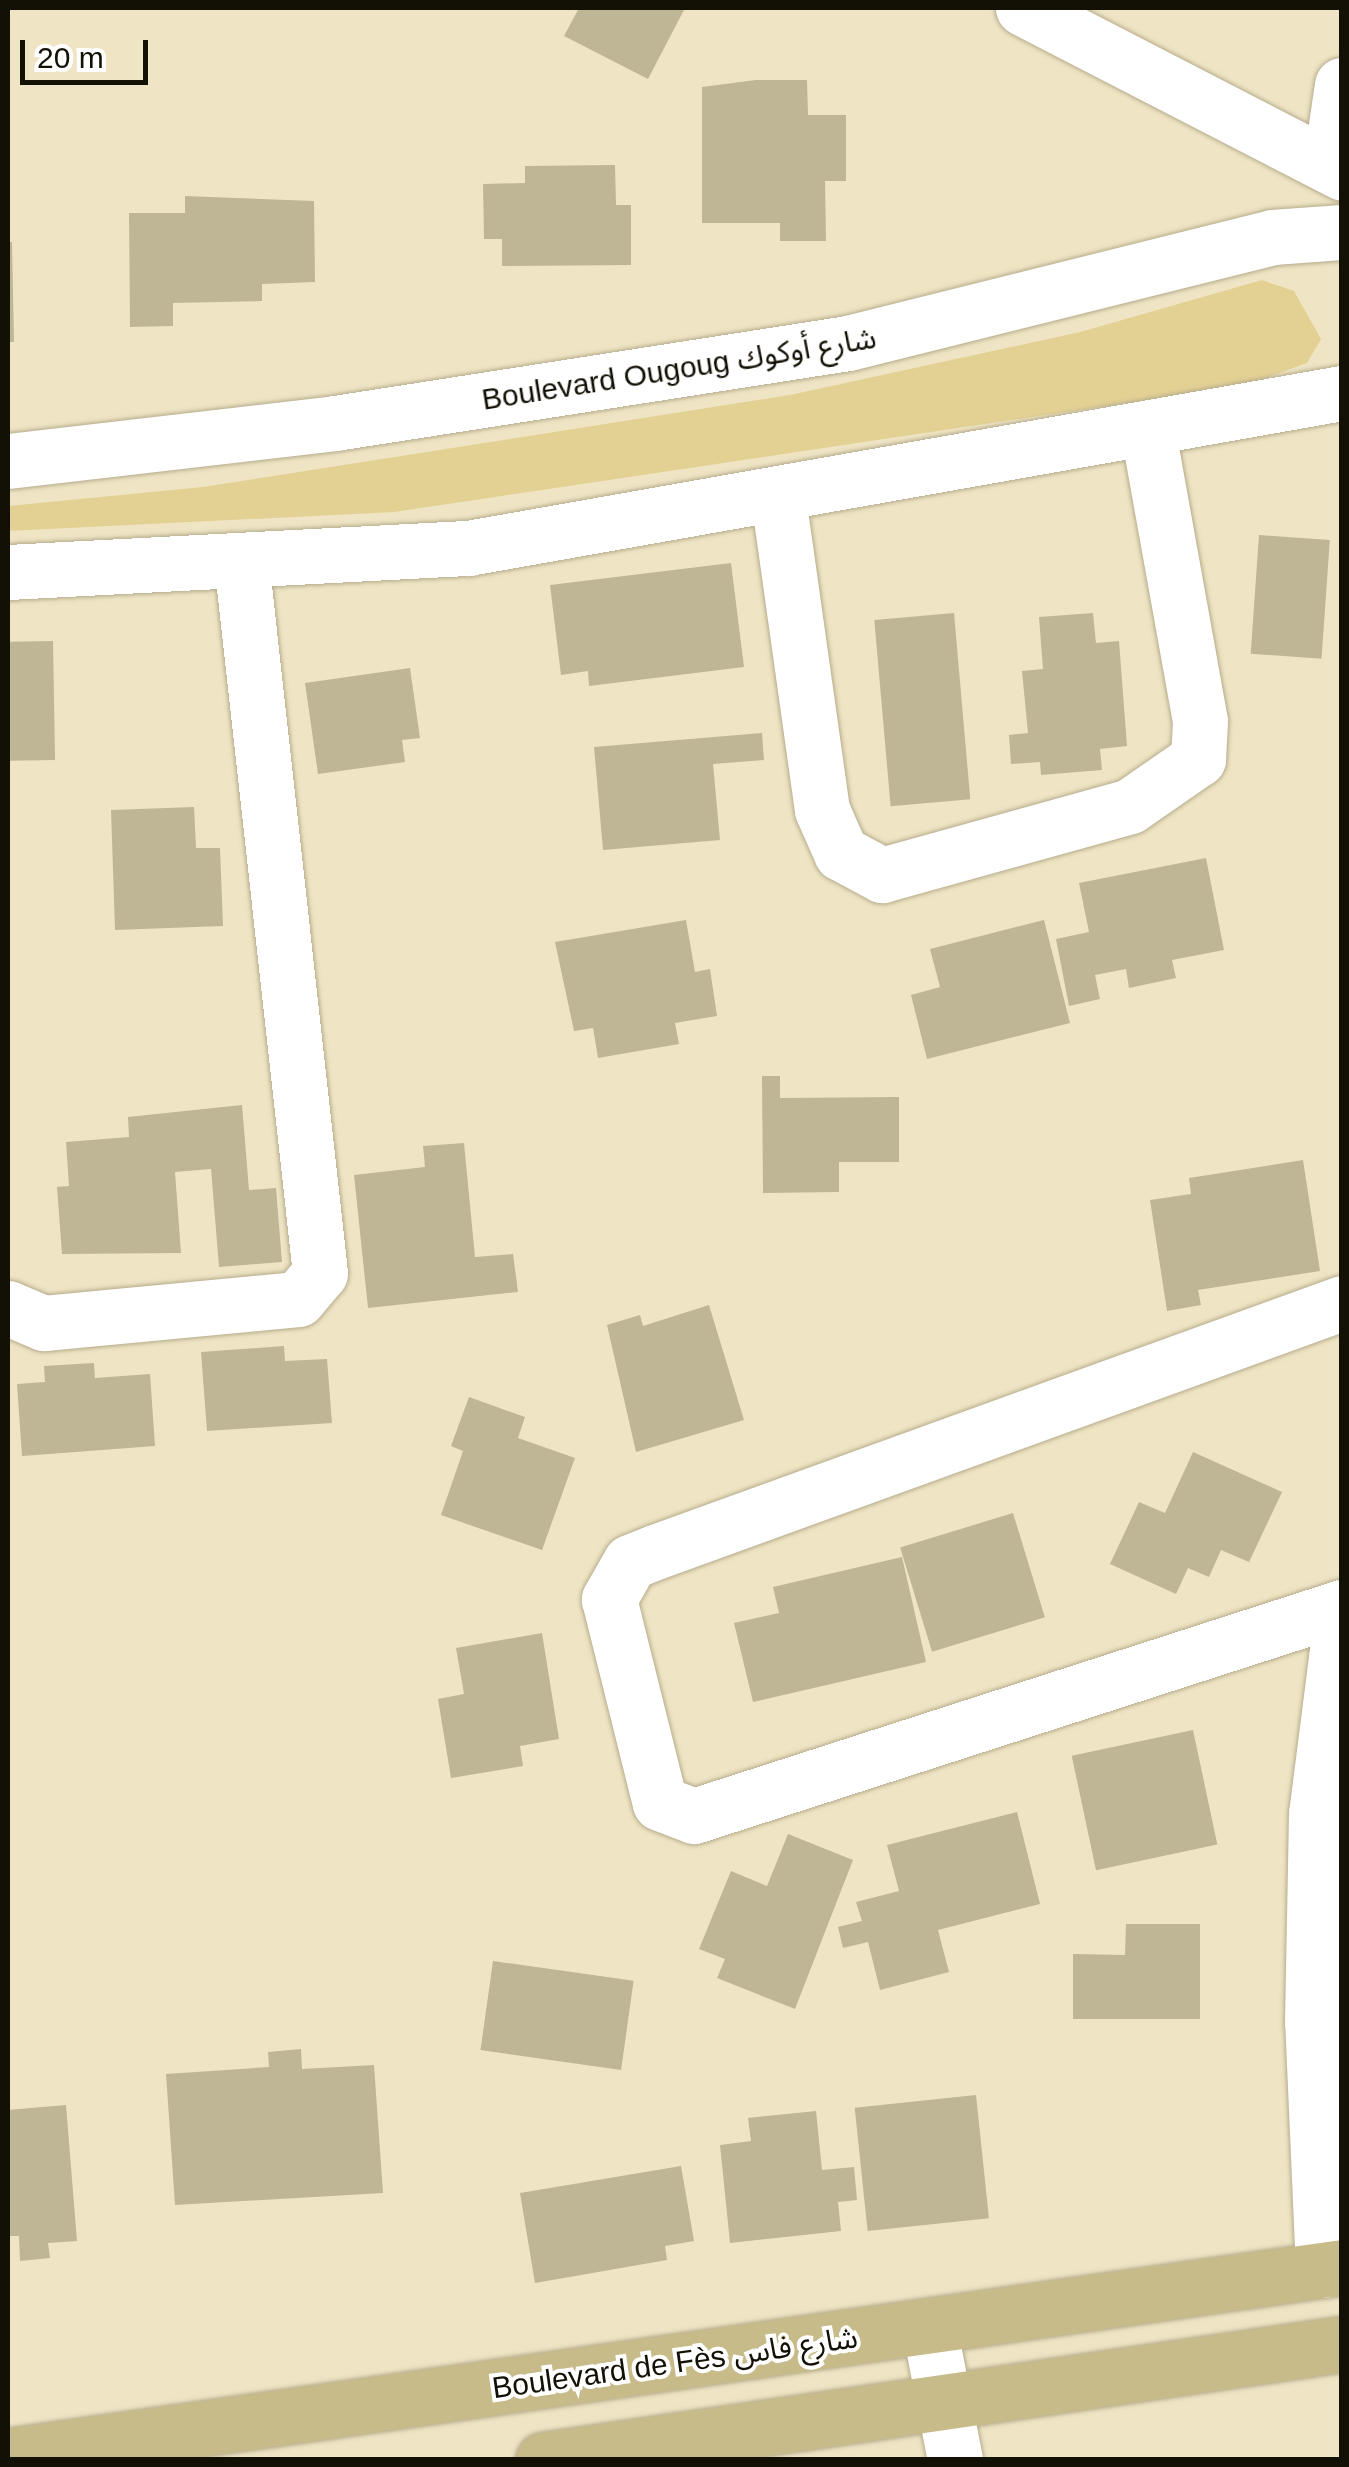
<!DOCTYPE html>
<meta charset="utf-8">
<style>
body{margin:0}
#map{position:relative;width:1349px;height:2467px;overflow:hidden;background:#efe5c4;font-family:Arial,"Noto Sans Arabic",sans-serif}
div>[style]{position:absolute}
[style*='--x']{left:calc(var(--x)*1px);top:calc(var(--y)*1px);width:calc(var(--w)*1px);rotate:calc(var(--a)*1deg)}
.green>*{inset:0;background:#e3d194}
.building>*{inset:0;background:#bfb696;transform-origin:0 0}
.roads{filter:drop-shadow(0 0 2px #b6ac8d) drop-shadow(0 0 2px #b6ac8d)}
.minor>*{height:55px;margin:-27.5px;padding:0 27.5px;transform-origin:27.5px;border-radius:27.5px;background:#fff}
.major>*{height:55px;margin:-27.5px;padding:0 27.5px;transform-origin:27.5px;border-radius:27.5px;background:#c8bb8a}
span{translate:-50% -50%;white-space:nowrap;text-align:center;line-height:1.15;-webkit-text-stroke:8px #fff;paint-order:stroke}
.street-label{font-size:30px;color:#131005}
.frame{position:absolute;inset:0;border:10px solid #131005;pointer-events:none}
.scale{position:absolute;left:20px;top:40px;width:128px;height:45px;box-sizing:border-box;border:5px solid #131005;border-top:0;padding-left:12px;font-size:30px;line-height:35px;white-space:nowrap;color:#131005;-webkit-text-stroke:8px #fff;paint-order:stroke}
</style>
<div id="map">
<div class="green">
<div style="clip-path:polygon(1262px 280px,1294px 291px,1321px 339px,1307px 363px,1247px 385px,394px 512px,8px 531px,8px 506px,203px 487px,790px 395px,1080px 332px)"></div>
</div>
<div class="building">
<div style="clip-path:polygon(579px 8px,685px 8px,648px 79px,564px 36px)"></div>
<div style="clip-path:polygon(756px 80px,807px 80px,808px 115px,846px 115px,846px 181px,825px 181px,826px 241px,780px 241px,780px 223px,702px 223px,702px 87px)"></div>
<div style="clip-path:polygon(615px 165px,616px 205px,631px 205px,631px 265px,502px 266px,502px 239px,484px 239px,483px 184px,525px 183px,525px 166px)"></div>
<div style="clip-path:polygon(185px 196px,314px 201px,315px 282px,262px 284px,262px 301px,173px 303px,173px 326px,130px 327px,129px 213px,185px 213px)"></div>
<div style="clip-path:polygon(8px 242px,12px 242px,14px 342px,8px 342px)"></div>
<div style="left:1259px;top:535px;width:71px;height:119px;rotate:4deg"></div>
<div style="clip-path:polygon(731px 563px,744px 667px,589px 686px,588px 671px,561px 675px,550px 585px)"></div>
<div style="left:954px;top:613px;width:187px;height:80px;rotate:85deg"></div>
<div style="clip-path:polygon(1093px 613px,1096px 643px,1119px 641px,1127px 746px,1100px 749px,1102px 770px,1041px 775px,1040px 762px,1011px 764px,1009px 735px,1028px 733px,1022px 671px,1043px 669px,1039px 617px)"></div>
<div style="left:53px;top:641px;width:119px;height:45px;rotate:89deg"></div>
<div style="clip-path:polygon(410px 668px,420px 738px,402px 740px,405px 762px,318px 774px,305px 683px)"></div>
<div style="clip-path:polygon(762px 733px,764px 760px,713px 764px,720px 840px,603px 850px,594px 747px)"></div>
<div style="clip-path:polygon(194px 807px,196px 848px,220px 848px,223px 926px,115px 930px,111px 810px)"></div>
<div style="clip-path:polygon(1206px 858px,1224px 950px,1172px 960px,1176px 978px,1129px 988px,1126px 969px,1095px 975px,1100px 999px,1069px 1006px,1056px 939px,1089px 932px,1079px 883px)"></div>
<div style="clip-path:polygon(686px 920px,695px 972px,710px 969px,717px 1016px,675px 1023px,679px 1044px,598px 1058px,593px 1028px,574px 1031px,555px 942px)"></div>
<div style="clip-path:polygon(1044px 920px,1070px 1023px,927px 1059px,911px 995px,940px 987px,930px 949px)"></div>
<div style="clip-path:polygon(762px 1076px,780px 1076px,780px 1098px,899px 1097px,899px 1162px,839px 1162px,839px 1192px,763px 1193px)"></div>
<div style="clip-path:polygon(242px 1105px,249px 1190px,276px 1188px,282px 1262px,219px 1267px,211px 1169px,175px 1172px,181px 1253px,62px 1254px,57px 1187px,69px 1186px,66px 1142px,129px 1137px,128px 1117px)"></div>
<div style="clip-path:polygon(464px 1143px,475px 1257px,513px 1254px,518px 1292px,368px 1308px,354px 1175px,425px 1167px,423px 1146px)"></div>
<div style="clip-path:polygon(1303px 1160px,1320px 1271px,1198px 1290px,1201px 1305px,1167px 1311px,1150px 1200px,1191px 1194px,1189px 1178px)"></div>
<div style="clip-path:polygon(709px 1305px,744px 1420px,636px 1452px,607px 1325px,640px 1315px,643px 1326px)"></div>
<div style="clip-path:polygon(284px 1346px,285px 1361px,327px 1359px,332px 1423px,207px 1431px,201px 1352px)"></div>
<div style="clip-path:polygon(94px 1363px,95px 1378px,150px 1374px,155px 1446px,22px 1456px,17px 1384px,45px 1382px,44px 1366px)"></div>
<div style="clip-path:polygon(469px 1397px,525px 1417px,518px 1438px,575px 1458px,542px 1550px,441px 1515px,463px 1451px,451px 1446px)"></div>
<div style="clip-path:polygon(1193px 1452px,1282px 1492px,1249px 1562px,1221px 1550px,1209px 1577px,1188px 1568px,1176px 1594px,1110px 1564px,1139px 1502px,1165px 1513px)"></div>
<div style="left:1013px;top:1513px;width:109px;height:118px;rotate:73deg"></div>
<div style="clip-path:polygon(902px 1557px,926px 1662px,753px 1702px,734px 1623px,779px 1613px,773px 1587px)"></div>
<div style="clip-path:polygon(542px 1633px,559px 1739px,520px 1746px,523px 1766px,451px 1778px,438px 1699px,464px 1694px,456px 1648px)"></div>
<div style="left:1193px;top:1730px;width:117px;height:124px;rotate:78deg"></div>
<div style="clip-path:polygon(1017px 1812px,1040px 1904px,938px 1930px,949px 1972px,880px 1990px,868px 1942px,843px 1948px,838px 1927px,862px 1921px,856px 1902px,899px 1891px,887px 1845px)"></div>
<div style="clip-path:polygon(788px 1834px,853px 1860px,795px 2009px,717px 1978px,725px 1959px,699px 1949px,731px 1871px,767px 1886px)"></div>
<div style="clip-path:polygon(1126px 1924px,1200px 1924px,1200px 2019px,1073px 2019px,1073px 1954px,1125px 1955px)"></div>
<div style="left:493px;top:1961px;width:142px;height:90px;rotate:8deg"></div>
<div style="clip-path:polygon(301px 2049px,302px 2069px,374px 2065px,383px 2193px,175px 2205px,166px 2074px,269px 2067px,268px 2052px)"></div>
<div style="left:976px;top:2095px;width:124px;height:122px;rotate:84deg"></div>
<div style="clip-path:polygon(66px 2105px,77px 2241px,48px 2243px,50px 2258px,20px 2261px,19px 2236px,8px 2236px,8px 2110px)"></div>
<div style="clip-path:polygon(816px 2111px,822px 2170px,854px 2167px,857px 2200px,838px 2202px,841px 2231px,730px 2243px,720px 2145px,751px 2141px,748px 2118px)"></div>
<div style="clip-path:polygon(681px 2166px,694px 2241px,665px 2246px,667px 2260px,535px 2283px,520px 2193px)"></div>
</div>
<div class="roads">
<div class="minor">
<div style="--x:1023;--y:8;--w:359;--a:27.3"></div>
<div style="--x:1330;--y:166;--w:82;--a:-81.6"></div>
<div style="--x:8;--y:461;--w:329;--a:-6.6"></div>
<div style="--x:335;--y:423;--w:519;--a:-8.86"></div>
<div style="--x:848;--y:343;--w:437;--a:-14"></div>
<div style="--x:1272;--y:237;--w:70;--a:-4.1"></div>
<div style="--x:778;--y:497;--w:316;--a:82"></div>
<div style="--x:822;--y:810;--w:47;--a:66.2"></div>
<div style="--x:841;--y:853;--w:47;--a:28.2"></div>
<div style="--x:882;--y:875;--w:257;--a:-15.5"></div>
<div style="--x:1130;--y:806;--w:83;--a:-34.7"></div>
<div style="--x:1198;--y:759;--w:38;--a:-87"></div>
<div style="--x:1200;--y:721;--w:294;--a:-100.2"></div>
<div style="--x:8;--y:572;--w:461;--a:-3"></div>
<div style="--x:468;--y:548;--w:888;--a:-10.06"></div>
<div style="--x:1342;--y:1303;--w:731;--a:160.08"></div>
<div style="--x:655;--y:1552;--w:27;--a:158"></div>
<div style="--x:630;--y:1562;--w:43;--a:119.6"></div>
<div style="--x:609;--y:1599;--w:210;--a:76"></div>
<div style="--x:660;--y:1803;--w:36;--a:21"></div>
<div style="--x:694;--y:1816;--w:681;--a:-17.88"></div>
<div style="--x:8;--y:1308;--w:39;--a:23"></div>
<div style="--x:44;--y:1323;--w:255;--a:-5.4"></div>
<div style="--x:298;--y:1299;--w:34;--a:-50"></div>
<div style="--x:320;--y:1273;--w:717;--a:-96.32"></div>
<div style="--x:1323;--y:2270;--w:248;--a:-92.5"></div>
<div style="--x:1312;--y:2022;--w:208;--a:-88.9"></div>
<div style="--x:1316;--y:1814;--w:204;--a:-82.7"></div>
<div style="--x:929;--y:2326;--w:136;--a:79"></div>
</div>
<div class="major">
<div style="--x:8;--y:2456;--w:1347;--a:-8.06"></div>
<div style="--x:543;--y:2460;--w:807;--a:-8.26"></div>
</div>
</div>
<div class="street-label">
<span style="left:679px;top:369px;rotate:-9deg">Boulevard Ougoug شارع أوكوك</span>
<span style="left:675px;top:2363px;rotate:-8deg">Boulevard de Fès شارع فاس</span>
</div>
<div class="frame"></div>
<div class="scale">20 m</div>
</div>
